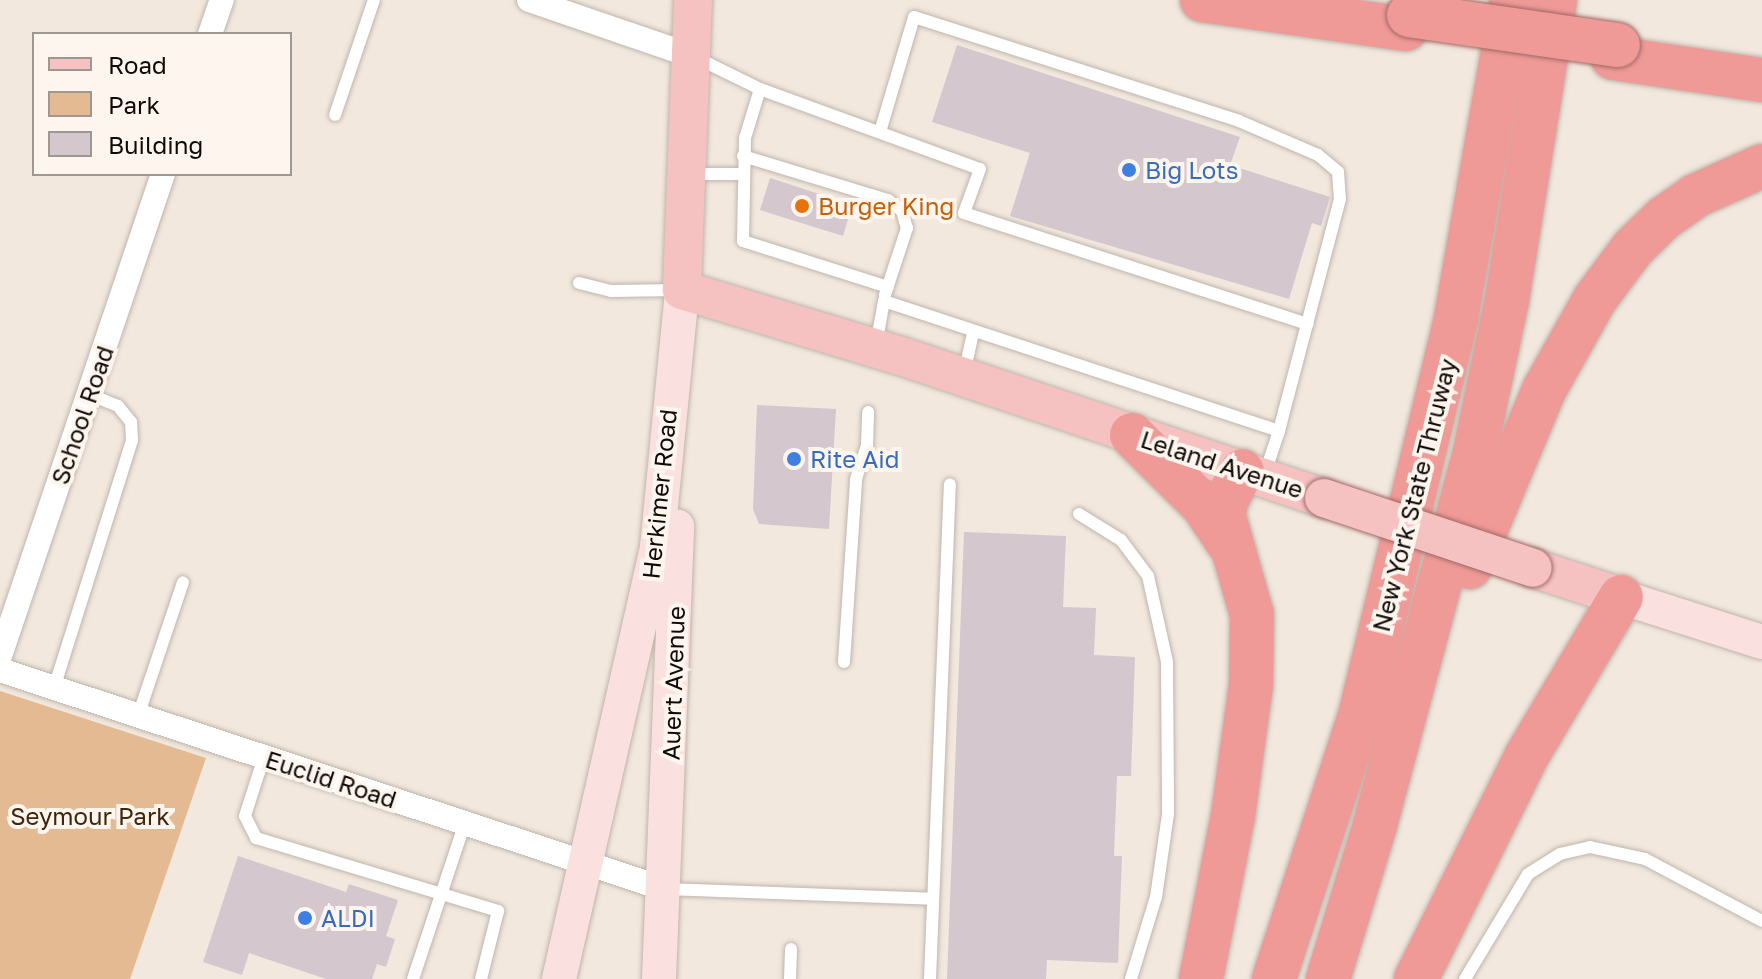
<!DOCTYPE html>
<style>
body{margin:0}
#map{position:relative;width:1762px;height:979px;overflow:hidden;background:#f2e8de;font-family:"Golos Text",sans-serif}
div>[style]{position:absolute}
[style*='--x']{left:calc(var(--x)*1px);top:calc(var(--y)*1px);width:calc(var(--w)*1px);rotate:calc(var(--a)*1deg)}
.green>*{inset:0;background:#e3ba91}
.building>*{inset:0;background:#d5c7ce}
.roads{filter:drop-shadow(0 0 2px #bfb5ab) drop-shadow(0 0 2px #bfb5ab)}
.lane>*{height:12px;margin:-6px;padding:0 6px;transform-origin:6px;border-radius:6px;background:#fff}
.street>*{height:24px;margin:-12px;padding:0 12px;transform-origin:12px;border-radius:12px;background:#fff}
.secondary>*{height:34px;margin:-17px;padding:0 17px;transform-origin:17px;border-radius:17px;background:#fae1e0}
.primary>*{height:38px;margin:-19px;padding:0 19px;transform-origin:19px;border-radius:19px;background:#f6c2c1}
.highway>*{height:44px;margin:-22px;padding:0 22px;transform-origin:22px;border-radius:22px;background:#f09a98}
.bridges{filter:drop-shadow(0 0 2px #a16865) drop-shadow(0 0 2px #a16865)}
.primary-bridge>*{height:38px;margin:-19px;padding:0 19px;transform-origin:19px;border-radius:19px;background:#f6c2c1}
.highway-bridge>*{height:44px;margin:-22px;padding:0 22px;transform-origin:22px;border-radius:22px;background:#f09a98}
.dots>*{width:22px;height:22px;translate:-50% -50%;box-sizing:border-box;border:4px solid #fef6ee;border-radius:50%}
span{translate:-50% -50%;white-space:nowrap;text-align:center;line-height:1.15;-webkit-text-stroke:8px #fef6ee;paint-order:stroke}
.shop-label{font-size:24px;color:#366cbe}
.left{translate:0 -50%;text-align:left}
.food-label{font-size:24px;color:#c56008}
.street-label{font-size:24px;color:#0e0a07}
.park-label{font-size:24px;color:#3e270d}
.legend{position:absolute;left:32px;top:32px;width:260px;height:144px;box-sizing:border-box;background:#fef6ee;border:2px solid #9e9892;margin:0;padding:10px 14px;list-style:none;font-size:24px;color:#0e0a07}
.legend li{display:flex;align-items:center;gap:16px;height:40px}
.legend b{width:40px;border:2px solid #9e9892}
</style>
<div id="map">
<div class="green">
<div style="clip-path:polygon(0 691px,206px 758px,130px 979px,0 979px)"></div>
</div>
<div class="building">
<div style="clip-path:polygon(957px 45px,1240px 137px,1230px 165px,1330px 197px,1321px 226px,1312px 223px,1289px 299px,1010px 216px,1030px 153px,932px 122px)"></div>
<div style="clip-path:polygon(770px 178px,844px 202px,841px 213px,849px 216px,843px 236px,760px 210px)"></div>
<div style="clip-path:polygon(757px 405px,836px 409px,829px 529px,759px 524px,753px 509px)"></div>
<div style="clip-path:polygon(964px 532px,1066px 536px,1063px 607px,1096px 608px,1094px 655px,1135px 657px,1131px 776px,1117px 776px,1114px 856px,1122px 856px,1118px 963px,1047px 960px,1046px 979px,947px 979px)"></div>
<div style="clip-path:polygon(238px 856px,346px 892px,349px 884px,398px 900px,386px 936px,395px 939px,386px 967px,377px 964px,372px 979px,326px 979px,249px 953px,242px 975px,203px 962px)"></div>
</div>
<div class="roads">
<div class="lane">
<div style="--x:697;--y:58;--w:70;--a:26.2"></div>
<div style="--x:760;--y:89;--w:234;--a:20"></div>
<div style="--x:980;--y:169;--w:47;--a:110"></div>
<div style="--x:964;--y:213;--w:361;--a:17.9"></div>
<div style="--x:1307;--y:324;--w:111;--a:104.7"></div>
<div style="--x:760;--y:89;--w:51;--a:107"></div>
<div style="--x:745;--y:138;--w:103;--a:91.1"></div>
<div style="--x:743;--y:241;--w:152;--a:17.6"></div>
<div style="--x:335;--y:115;--w:121;--a:-71.3"></div>
<div style="--x:880;--y:132;--w:120;--a:-73.5"></div>
<div style="--x:914;--y:17;--w:341;--a:17.7"></div>
<div style="--x:1239;--y:121;--w:86;--a:23.3"></div>
<div style="--x:1318;--y:155;--w:26;--a:40"></div>
<div style="--x:1338;--y:172;--w:27;--a:86"></div>
<div style="--x:1340;--y:199;--w:129;--a:104.8"></div>
<div style="--x:743;--y:156;--w:152;--a:16.9"></div>
<div style="--x:888;--y:200;--w:18;--a:38"></div>
<div style="--x:902;--y:211;--w:18;--a:74"></div>
<div style="--x:907;--y:228;--w:71;--a:108.2"></div>
<div style="--x:692;--y:174;--w:49;--a:0"></div>
<div style="--x:579;--y:283;--w:33;--a:14"></div>
<div style="--x:611;--y:291;--w:68;--a:-0.8"></div>
<div style="--x:876;--y:345;--w:45;--a:-79.7"></div>
<div style="--x:884;--y:301;--w:416;--a:18.2"></div>
<div style="--x:1279;--y:431;--w:44;--a:108.4"></div>
<div style="--x:964;--y:374;--w:42;--a:-77.6"></div>
<div style="--x:1079;--y:514;--w:49;--a:31.8"></div>
<div style="--x:1121;--y:540;--w:45;--a:53.1"></div>
<div style="--x:1148;--y:576;--w:88;--a:77.5"></div>
<div style="--x:1167;--y:662;--w:152;--a:89.6"></div>
<div style="--x:1168;--y:814;--w:84;--a:98.2"></div>
<div style="--x:1156;--y:897;--w:86;--a:107"></div>
<div style="--x:844;--y:662;--w:183;--a:-86.2"></div>
<div style="--x:856;--y:479;--w:36;--a:-72"></div>
<div style="--x:867;--y:445;--w:33;--a:-88"></div>
<div style="--x:54;--y:688;--w:260;--a:-72.5"></div>
<div style="--x:132;--y:440;--w:18;--a:-93"></div>
<div style="--x:131;--y:422;--w:21;--a:-129"></div>
<div style="--x:118;--y:406;--w:31;--a:-158"></div>
<div style="--x:138;--y:716;--w:141;--a:-71.4"></div>
<div style="--x:264;--y:757;--w:62;--a:107.9"></div>
<div style="--x:245;--y:816;--w:25;--a:63"></div>
<div style="--x:256;--y:838;--w:253;--a:16.8"></div>
<div style="--x:498;--y:911;--w:70;--a:104"></div>
<div style="--x:665;--y:889;--w:268;--a:2.1"></div>
<div style="--x:413;--y:979;--w:164;--a:-71.6"></div>
<div style="--x:790;--y:979;--w:30;--a:-88"></div>
<div style="--x:930;--y:979;--w:495;--a:-87.7"></div>
<div style="--x:1465;--y:979;--w:122;--a:-59"></div>
<div style="--x:1528;--y:874;--w:38;--a:-32"></div>
<div style="--x:1560;--y:854;--w:31;--a:-13"></div>
<div style="--x:1590;--y:847;--w:56;--a:12.3"></div>
<div style="--x:1645;--y:859;--w:132;--a:27.9"></div>
</div>
<div class="street">
<div style="--x:529;--y:0;--w:170;--a:18.9"></div>
<div style="--x:210;--y:34;--w:36;--a:-71"></div>
<div style="--x:0;--y:656;--w:509;--a:-71.32"></div>
<div style="--x:0;--y:670;--w:697;--a:18.23"></div>
</div>
<div class="secondary">
<div style="--x:1621;--y:597;--w:148;--a:17.7"></div>
<div style="--x:559;--y:979;--w:443;--a:-77.2"></div>
<div style="--x:657;--y:547;--w:258;--a:-84.4"></div>
<div style="--x:659;--y:979;--w:453;--a:-87.7"></div>
</div>
<div class="primary">
<div style="--x:693;--y:0;--w:290;--a:92.2"></div>
<div style="--x:682;--y:290;--w:232;--a:16.8"></div>
<div style="--x:904;--y:357;--w:443;--a:18.6"></div>
<div style="--x:1533;--y:568;--w:93;--a:18.2"></div>
</div>
<div class="highway">
<div style="--x:1202;--y:0;--w:206;--a:8.1"></div>
<div style="--x:1613;--y:58;--w:151;--a:8.4"></div>
<div style="--x:1132;--y:435;--w:100;--a:44.6"></div>
<div style="--x:1203;--y:505;--w:47;--a:56.3"></div>
<div style="--x:1470;--y:567;--w:192;--a:-67.3"></div>
<div style="--x:1544;--y:390;--w:104;--a:-60.7"></div>
<div style="--x:1595;--y:299;--w:64;--a:-53.3"></div>
<div style="--x:1633;--y:248;--w:43;--a:-44.1"></div>
<div style="--x:1664;--y:218;--w:38;--a:-35"></div>
<div style="--x:1695;--y:196;--w:73;--a:-24.1"></div>
<div style="--x:1201;--y:979;--w:166;--a:-78.9"></div>
<div style="--x:1233;--y:816;--w:133;--a:-82.2"></div>
<div style="--x:1251;--y:684;--w:69;--a:-89.2"></div>
<div style="--x:1252;--y:615;--w:102;--a:-105.9"></div>
<div style="--x:1224;--y:517;--w:14;--a:-86"></div>
<div style="--x:1225;--y:503;--w:36;--a:-62"></div>
<div style="--x:1274;--y:979;--w:277;--a:-71.9"></div>
<div style="--x:1360;--y:716;--w:409;--a:-76.4"></div>
<div style="--x:1456;--y:318;--w:323;--a:-80"></div>
<div style="--x:1328;--y:979;--w:161;--a:-73"></div>
<div style="--x:1375;--y:825;--w:391;--a:-75"></div>
<div style="--x:1476;--y:447;--w:150;--a:-78.1"></div>
<div style="--x:1507;--y:300;--w:304;--a:-80.9"></div>
<div style="--x:1416;--y:979;--w:248;--a:-63.6"></div>
<div style="--x:1526;--y:757;--w:186;--a:-59.3"></div>
</div>
</div>
<div class="bridges">
<div class="primary-bridge">
<div style="--x:1324;--y:498;--w:220;--a:18.5"></div>
</div>
<div class="highway-bridge">
<div style="--x:1409;--y:15;--w:211;--a:8.2"></div>
</div>
</div>
<div class="dots">
<div style="left:1129px;top:170px;background:#3f7fe0"></div>
<div style="left:802px;top:206px;background:#e8710a"></div>
<div style="left:794px;top:459px;background:#3f7fe0"></div>
<div style="left:305px;top:918px;background:#3f7fe0"></div>
</div>
<div class="shop-label">
<span class="left" style="left:1145px;top:170px">Big Lots</span>
<span class="left" style="left:810px;top:459px">Rite Aid</span>
<span class="left" style="left:321px;top:918px">ALDI</span>
</div>
<div class="food-label">
<span class="left" style="left:818px;top:206px">Burger King</span>
</div>
<div class="street-label">
<span style="left:82px;top:415px;rotate:-71deg">School Road</span>
<span style="left:1222px;top:464px;rotate:18deg">Leland Avenue</span>
<span style="left:659px;top:494px;rotate:-84deg">Herkimer Road</span>
<span style="left:1414px;top:495px;rotate:-76deg">New York State Thruway</span>
<span style="left:673px;top:683px;rotate:-88deg">Auert Avenue</span>
<span style="left:331px;top:779px;rotate:18deg">Euclid Road</span>
</div>
<div class="park-label">
<span style="left:90px;top:816px">Seymour Park</span>
</div>
<ul class="legend">
<li><b style="height:10px;background:#f6c2c1"></b>Road</li>
<li><b style="height:22px;background:#e3ba91"></b>Park</li>
<li><b style="height:22px;background:#d5c7ce"></b>Building</li>
</ul>
</div>
